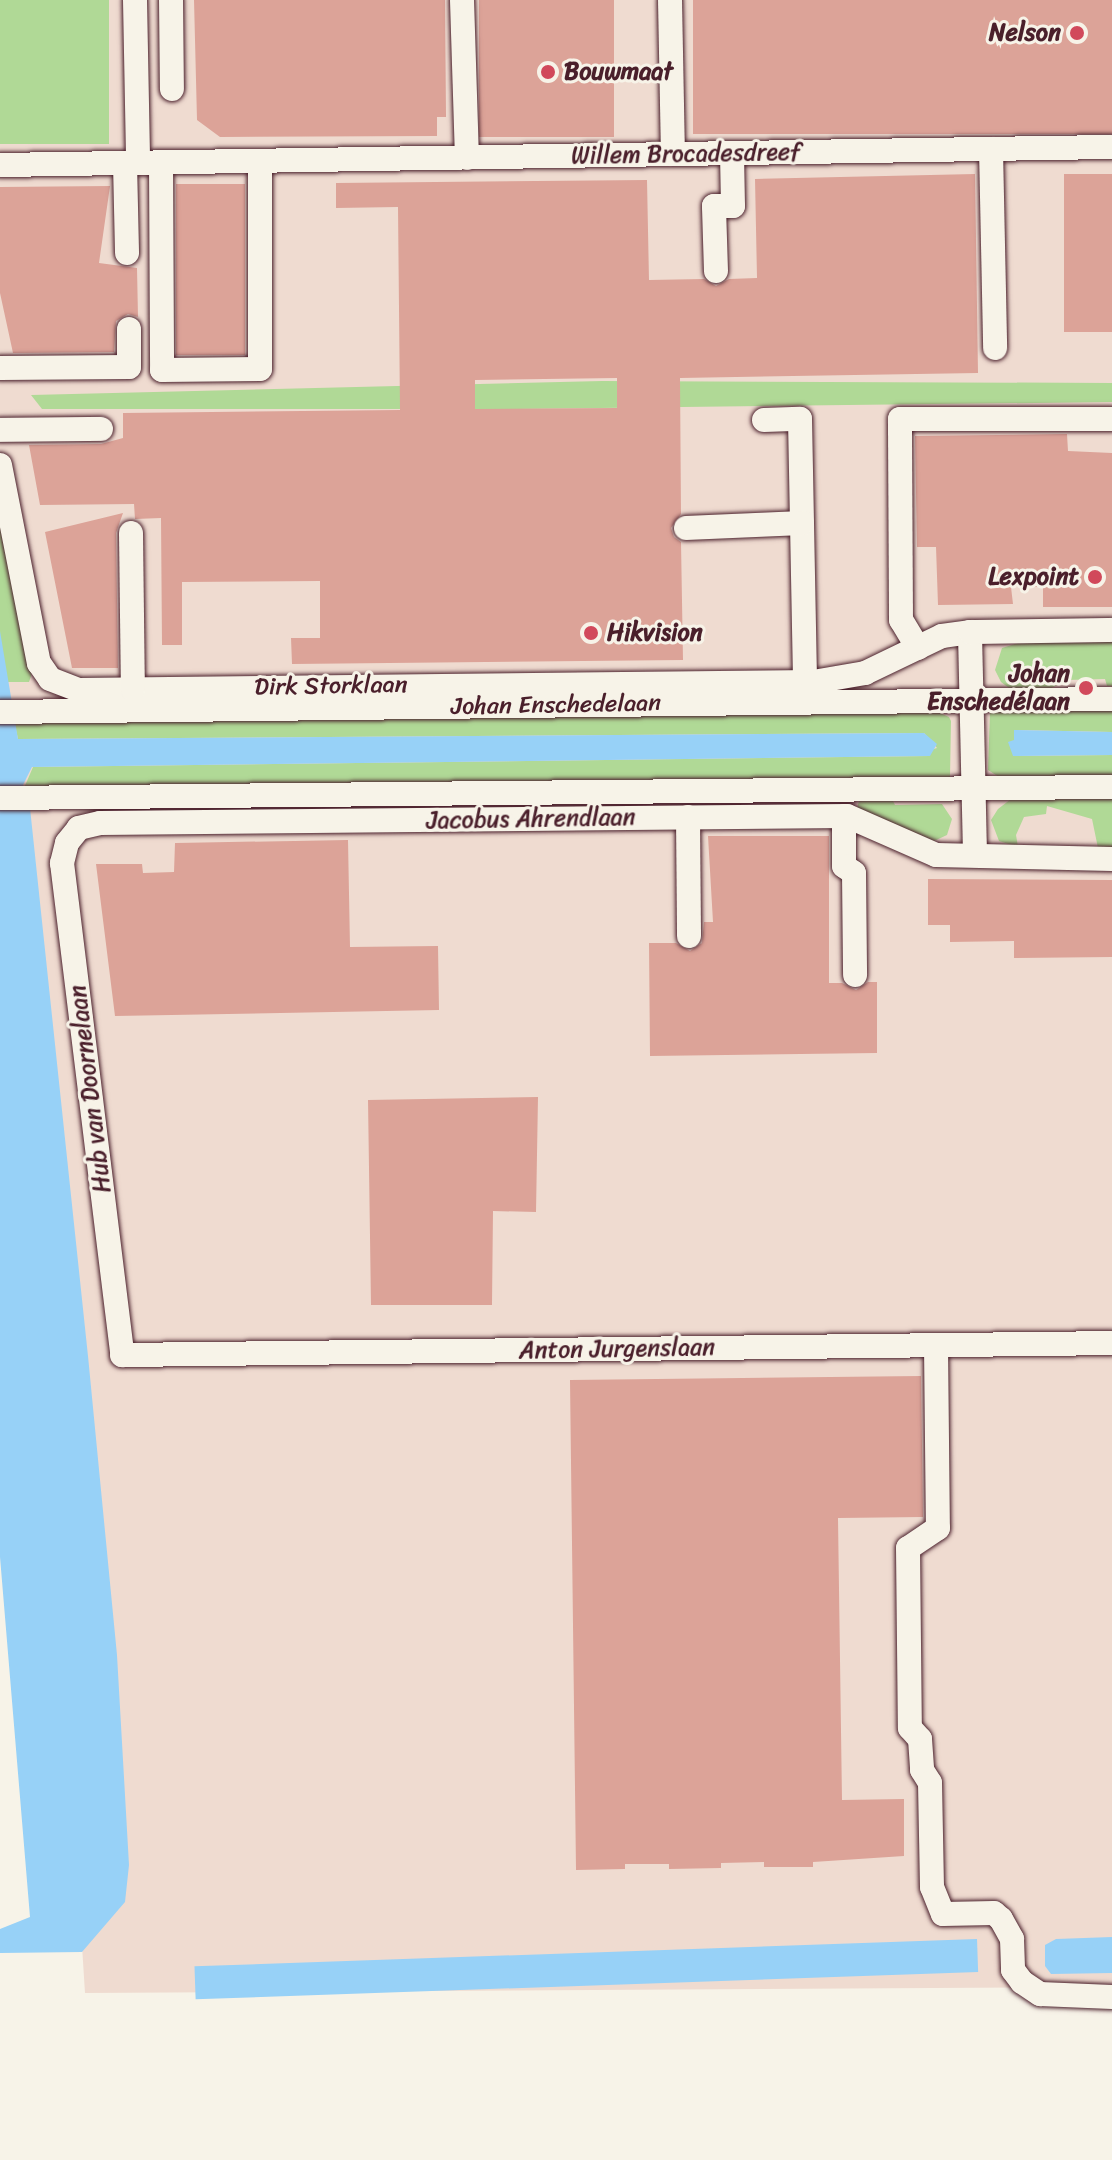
<!DOCTYPE html>
<meta charset="utf-8">
<style>
body{margin:0}
#map{position:relative;width:1112px;height:2160px;overflow:hidden;background:#f7f3e8;font-family:Sriracha,sans-serif}
div>[style]{position:absolute}
[style*='--x']{left:calc(var(--x)*1px);top:calc(var(--y)*1px);width:calc(var(--w)*1px);rotate:calc(var(--a)*1deg)}
.built>*{inset:0;background:#efdbd0}
.green>*{inset:0;background:#b0d996;transform-origin:0 0}
.water>*{inset:0;background:#97d1f7;transform-origin:0 0}
.building>*{inset:0;background:#dca398;transform-origin:0 0}
.roads{filter:drop-shadow(0 0 2px #4a1f2b) drop-shadow(0 0 2px #4a1f2b)}
.minor>*{height:24px;margin:-12px;padding:0 12px;transform-origin:12px;border-radius:12px;background:#f7f3e8}
.dots>*{width:22px;height:22px;translate:-50% -50%;box-sizing:border-box;border:4px solid #f7f3e8;border-radius:50%}
span{translate:-50% -50%;white-space:nowrap;text-align:center;line-height:1.15;-webkit-text-stroke:6px #f7f3e8;paint-order:stroke}
.poi-label{font-size:24px;color:#4a1f2b;font-weight:700}
.right{translate:-100% -50%;text-align:right}
.left{translate:0 -50%;text-align:left}
.street-label{font-size:24px;color:#4a1f2b}
</style>
<div id="map">
<div class="built">
<div style="clip-path:polygon(0 0,1112px 0,1112px 1987px,85px 1993px,27px 1074px,0 878px)"></div>
</div>
<div class="green">
<div style="left:0;top:0;width:109px;height:144px"></div>
<div style="clip-path:polygon(602px 381px,1112px 383px,1112px 402px,518px 409px,42px 409px,31px 395px)"></div>
<div style="clip-path:polygon(0 501px,32px 673px,29px 682px,0 682px)"></div>
<div style="clip-path:polygon(1112px 642px,1112px 686px,1107px 686px,1105px 679px,1066px 680px,1046px 691px,1013px 691px,1001px 682px,995px 670px,1002px 648px,1018px 643px)"></div>
<div style="clip-path:polygon(1112px 707px,1112px 732px,1015px 730px,1013px 756px,1112px 755px,1112px 778px,999px 777px,988px 770px,990px 712px)"></div>
<div style="clip-path:polygon(928px 708px,949px 717px,951px 721px,950px 778px,24px 788px,33px 767px,930px 756px,930px 750px,937px 748px,924px 733px,18px 739px,14px 721px)"></div>
<div style="clip-path:polygon(1112px 793px,1112px 848px,1098px 848px,1092px 819px,1047px 806px,1046px 814px,1024px 817px,1016px 835px,1018px 847px,999px 841px,991px 820px,998px 809px,1011px 799px)"></div>
<div style="clip-path:polygon(861px 794px,893px 801px,895px 805px,942px 804px,952px 819px,947px 835px,934px 841px,857px 808px)"></div>
</div>
<div class="water">
<div style="clip-path:polygon(0 631px,18px 739px,924px 733px,937px 744px,930px 756px,32px 767px,23px 785px,30px 808px,88px 1356px,117px 1655px,129px 1865px,125px 1902px,82px 1952px,0 1953px,0 1929px,30px 1917px,0 1557px)"></div>
<div style="clip-path:polygon(1014px 730px,1112px 732px,1112px 755px,1013px 756px,1008px 742px,1014px 740px)"></div>
<div style="clip-path:polygon(1112px 1937px,1112px 1973px,1051px 1974px,1045px 1966px,1045px 1945px,1056px 1939px)"></div>
<div style="left:977px;top:1939px;width:33px;height:783px;rotate:88deg"></div>
</div>
<div class="building">
<div style="clip-path:polygon(194px 0,445px 0,446px 117px,437px 117px,437px 136px,220px 137px,197px 120px)"></div>
<div style="left:479px;top:0;width:135px;height:137px"></div>
<div style="left:693px;top:0;width:419px;height:134px"></div>
<div style="clip-path:polygon(evenodd,975px 174px,978px 373px,680px 378px,681px 514px,671px 528px,674px 537px,681px 542px,683px 660px,292px 664px,291px 638px,320px 638px,320px 581px,182px 582px,182px 645px,162px 645px,161px 518px,135px 519px,134px 504px,40px 505px,29px 445px,101px 444px,123px 438px,123px 413px,400px 410px,398px 207px,336px 208px,336px 183px,647px 180px,649px 280px,704px 279px,716px 286px,729px 279px,757px 278px,755px 179px,975px 174px,617px 378px,617px 408px,475px 409px,475px 380px,617px 378px)"></div>
<div style="left:1064px;top:174px;width:48px;height:158px"></div>
<div style="left:176px;top:184px;width:69px;height:171px"></div>
<div style="clip-path:polygon(110px 186px,99px 263px,137px 268px,138px 317px,128px 314px,116px 321px,114px 352px,13px 353px,0 293px,0 187px)"></div>
<div style="clip-path:polygon(1067px 434px,1068px 451px,1112px 453px,1112px 607px,1043px 607px,1043px 587px,1011px 587px,1013px 604px,938px 605px,936px 547px,917px 547px,915px 436px)"></div>
<div style="clip-path:polygon(123px 513px,116px 533px,118px 668px,72px 668px,45px 532px)"></div>
<div style="clip-path:polygon(708px 836px,829px 836px,829px 983px,842px 983px,856px 990px,868px 982px,877px 982px,877px 1053px,650px 1056px,649px 943px,676px 943px,690px 951px,702px 943px,704px 922px,713px 922px)"></div>
<div style="clip-path:polygon(348px 840px,350px 947px,438px 946px,439px 1010px,115px 1016px,96px 864px,142px 864px,143px 873px,174px 872px,175px 843px)"></div>
<div style="clip-path:polygon(928px 879px,1112px 880px,1112px 957px,1014px 958px,1014px 941px,950px 942px,950px 925px,928px 925px)"></div>
<div style="clip-path:polygon(538px 1097px,536px 1212px,493px 1211px,492px 1305px,371px 1305px,368px 1100px)"></div>
<div style="clip-path:polygon(921px 1376px,923px 1517px,838px 1518px,842px 1800px,904px 1799px,904px 1856px,813px 1862px,813px 1867px,764px 1867px,764px 1862px,721px 1863px,721px 1868px,669px 1869px,669px 1864px,625px 1864px,625px 1869px,576px 1870px,570px 1380px)"></div>
</div>
<div class="roads">
<div class="minor">
<div style="--x:135;--y:0;--w:163;--a:88.9"></div>
<div style="--x:171;--y:0;--w:89;--a:89.4"></div>
<div style="--x:462;--y:0;--w:158;--a:88.2"></div>
<div style="--x:670;--y:0;--w:154;--a:88.9"></div>
<div style="--x:991;--y:149;--w:199;--a:88.8"></div>
<div style="--x:125;--y:163;--w:90;--a:88.7"></div>
<div style="--x:161;--y:163;--w:207;--a:89.7"></div>
<div style="--x:162;--y:370;--w:98;--a:-0.6"></div>
<div style="--x:260;--y:369;--w:208;--a:-90"></div>
<div style="--x:0;--y:165;--w:1112;--a:-0.93"></div>
<div style="--x:716;--y:271;--w:65;--a:-91.8"></div>
<div style="--x:714;--y:206;--w:19;--a:0"></div>
<div style="--x:733;--y:206;--w:53;--a:-91.1"></div>
<div style="--x:0;--y:368;--w:129;--a:-0.4"></div>
<div style="--x:129;--y:367;--w:38;--a:-90"></div>
<div style="--x:764;--y:420;--w:36;--a:-2"></div>
<div style="--x:800;--y:419;--w:263;--a:88.9"></div>
<div style="--x:0;--y:430;--w:101;--a:-0.6"></div>
<div style="--x:0;--y:465;--w:202;--a:78.9"></div>
<div style="--x:39;--y:663;--w:19;--a:55"></div>
<div style="--x:50;--y:679;--w:31;--a:21"></div>
<div style="--x:79;--y:690;--w:734;--a:-0.62"></div>
<div style="--x:813;--y:682;--w:53;--a:-9.8"></div>
<div style="--x:865;--y:673;--w:85;--a:-25.7"></div>
<div style="--x:942;--y:636;--w:28;--a:-8"></div>
<div style="--x:686;--y:528;--w:116;--a:-2.5"></div>
<div style="--x:131;--y:533;--w:156;--a:89.3"></div>
<div style="--x:918;--y:648;--w:33;--a:-121"></div>
<div style="--x:901;--y:620;--w:201;--a:-90.3"></div>
<div style="--x:900;--y:419;--w:212;--a:0"></div>
<div style="--x:0;--y:712;--w:1112;--a:-0.67"></div>
<div style="--x:0;--y:798;--w:1112;--a:-0.57"></div>
<div style="--x:844;--y:816;--w:50;--a:90"></div>
<div style="--x:844;--y:866;--w:12;--a:35"></div>
<div style="--x:854;--y:873;--w:102;--a:89.4"></div>
<div style="--x:688;--y:817;--w:119;--a:89.5"></div>
<div style="--x:975;--y:854;--w:222;--a:-91.3"></div>
<div style="--x:970;--y:632;--w:142;--a:-0.8"></div>
<div style="--x:1112;--y:859;--w:176;--a:-178.7"></div>
<div style="--x:936;--y:855;--w:97;--a:-156.3"></div>
<div style="--x:847;--y:816;--w:747;--a:179.46"></div>
<div style="--x:100;--y:823;--w:22;--a:167"></div>
<div style="--x:79;--y:828;--w:19;--a:129"></div>
<div style="--x:67;--y:843;--w:21;--a:104"></div>
<div style="--x:62;--y:863;--w:496;--a:83"></div>
<div style="--x:122;--y:1355;--w:990;--a:-0.69"></div>
<div style="--x:936;--y:1345;--w:183;--a:89.4"></div>
<div style="--x:938;--y:1528;--w:36;--a:146"></div>
<div style="--x:908;--y:1548;--w:180;--a:89.4"></div>
<div style="--x:910;--y:1728;--w:15;--a:48"></div>
<div style="--x:920;--y:1739;--w:31;--a:86"></div>
<div style="--x:922;--y:1770;--w:15;--a:58"></div>
<div style="--x:930;--y:1783;--w:104;--a:88.9"></div>
<div style="--x:932;--y:1887;--w:29;--a:68"></div>
<div style="--x:943;--y:1914;--w:51;--a:-1.1"></div>
<div style="--x:994;--y:1913;--w:9;--a:41"></div>
<div style="--x:1001;--y:1919;--w:23;--a:61"></div>
<div style="--x:1012;--y:1939;--w:31;--a:88"></div>
<div style="--x:1013;--y:1970;--w:15;--a:53"></div>
<div style="--x:1022;--y:1982;--w:22;--a:34"></div>
<div style="--x:1040;--y:1994;--w:72;--a:2.4"></div>
</div>
</div>
<div class="dots">
<div style="left:1077px;top:33px;background:#d1495b"></div>
<div style="left:548px;top:72px;background:#d1495b"></div>
<div style="left:1095px;top:577px;background:#d1495b"></div>
<div style="left:591px;top:633px;background:#d1495b"></div>
<div style="left:1086px;top:688px;background:#d1495b"></div>
</div>
<div class="poi-label">
<span class="right" style="left:1061px;top:33px">Nelson</span>
<span class="left" style="left:564px;top:72px">Bouwmaat</span>
<span class="right" style="left:1079px;top:577px">Lexpoint</span>
<span class="left" style="left:607px;top:633px">Hikvision</span>
<span class="right" style="left:1070px;top:688px">Johan<br>Enschedélaan</span>
</div>
<div class="street-label">
<span style="left:686px;top:154px;rotate:-1deg">Willem Brocadesdreef</span>
<span style="left:331px;top:686px;rotate:-1deg">Dirk Storklaan</span>
<span style="left:556px;top:705px;rotate:-1deg">Johan Enschedelaan</span>
<span style="left:531px;top:819px;rotate:-1deg">Jacobus Ahrendlaan</span>
<span style="left:90px;top:1089px;rotate:-97deg">Hub van Doornelaan</span>
<span style="left:617px;top:1349px;rotate:-1deg">Anton Jurgenslaan</span>
</div>
</div>
